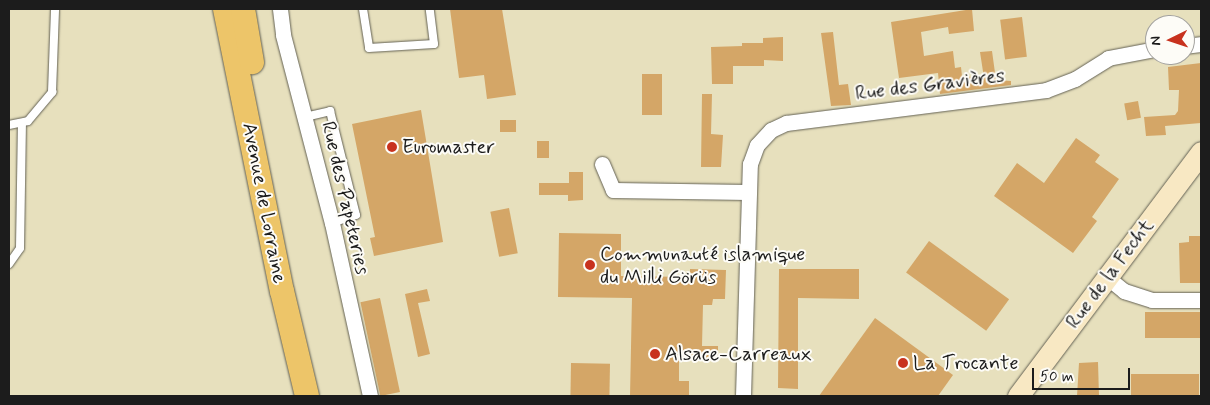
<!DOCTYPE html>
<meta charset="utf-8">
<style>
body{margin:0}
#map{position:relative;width:1210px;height:405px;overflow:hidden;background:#e7e0bd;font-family:Mynerve,sans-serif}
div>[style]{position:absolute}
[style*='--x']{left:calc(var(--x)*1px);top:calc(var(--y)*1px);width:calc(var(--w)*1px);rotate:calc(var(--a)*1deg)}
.building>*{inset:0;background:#d4a667;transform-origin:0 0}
.roads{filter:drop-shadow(0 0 1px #636154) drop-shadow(0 0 1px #636154)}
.lane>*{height:8px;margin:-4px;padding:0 4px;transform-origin:4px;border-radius:4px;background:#fff}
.street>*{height:15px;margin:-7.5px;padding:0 7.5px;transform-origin:7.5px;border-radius:7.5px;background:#fff}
.secondary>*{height:21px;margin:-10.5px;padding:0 10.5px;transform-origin:10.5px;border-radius:10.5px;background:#f8e8c3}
.primary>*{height:24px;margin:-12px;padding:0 12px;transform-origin:12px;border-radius:12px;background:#edc569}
.dots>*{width:14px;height:14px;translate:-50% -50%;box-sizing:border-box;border:2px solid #fdfcf7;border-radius:50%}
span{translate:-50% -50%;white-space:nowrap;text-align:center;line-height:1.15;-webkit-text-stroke:4px #fdfcf7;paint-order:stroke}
.street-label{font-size:20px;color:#1c1c1c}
.poi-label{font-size:20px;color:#1c1c1c}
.left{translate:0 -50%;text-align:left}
.frame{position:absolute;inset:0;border:10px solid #1c1c1c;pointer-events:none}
.north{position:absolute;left:1145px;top:15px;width:50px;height:50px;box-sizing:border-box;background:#fdfcf7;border:1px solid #a3a29f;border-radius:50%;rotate:266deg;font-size:14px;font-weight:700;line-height:20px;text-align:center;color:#1c1c1c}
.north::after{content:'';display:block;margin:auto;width:18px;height:22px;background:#c8321e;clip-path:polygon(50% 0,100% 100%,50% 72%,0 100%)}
.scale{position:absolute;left:1032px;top:368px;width:98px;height:22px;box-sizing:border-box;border:2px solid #1c1c1c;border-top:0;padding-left:6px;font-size:15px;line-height:18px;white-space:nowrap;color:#1c1c1c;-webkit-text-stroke:4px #fdfcf7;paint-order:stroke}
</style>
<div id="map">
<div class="building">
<div style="clip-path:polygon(450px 9px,502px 9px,516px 95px,487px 99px,484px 75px,459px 78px)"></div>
<div style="clip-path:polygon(972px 9px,974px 31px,949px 34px,948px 27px,921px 32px,924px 56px,953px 51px,955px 68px,961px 67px,962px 76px,984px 78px,980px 52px,992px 51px,996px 80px,1011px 81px,1011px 85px,940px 94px,938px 73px,899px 78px,891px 22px)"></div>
<div style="left:1022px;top:17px;width:40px;height:22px;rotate:83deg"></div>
<div style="clip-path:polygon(833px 32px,839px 85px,848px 84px,851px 105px,831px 106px,821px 33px)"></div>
<div style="clip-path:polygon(783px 37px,783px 61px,764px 60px,764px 66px,733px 66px,733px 84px,712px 84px,711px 47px,742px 46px,742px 43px,763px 43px,763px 38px)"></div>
<div style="clip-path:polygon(1201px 63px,1201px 123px,1165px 126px,1166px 135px,1146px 136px,1144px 117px,1175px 115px,1178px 111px,1179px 90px,1169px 90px,1168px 67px)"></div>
<div style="left:642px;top:74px;width:20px;height:41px"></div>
<div style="clip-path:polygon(702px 94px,712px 94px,711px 134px,723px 135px,721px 167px,701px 167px)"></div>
<div style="left:1138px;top:101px;width:17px;height:14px;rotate:80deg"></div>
<div style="clip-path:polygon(421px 110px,443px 242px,374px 256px,370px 238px,375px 237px,352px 124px)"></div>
<div style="left:500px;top:120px;width:16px;height:12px"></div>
<div style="clip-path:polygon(1076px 138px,1100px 155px,1095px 162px,1119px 179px,1092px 217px,1097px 221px,1073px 253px,994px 196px,1017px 163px,1044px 183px)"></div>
<div style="left:537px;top:141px;width:12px;height:17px"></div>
<div style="clip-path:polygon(569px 172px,583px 172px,583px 200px,568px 201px,568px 195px,539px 195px,539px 183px,569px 183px)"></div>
<div style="left:509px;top:208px;width:46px;height:19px;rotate:79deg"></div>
<div style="clip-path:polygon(559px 233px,621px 234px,621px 276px,690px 277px,690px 269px,726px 270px,725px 299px,713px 299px,712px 305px,703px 305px,702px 346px,718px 346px,718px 360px,679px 359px,679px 381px,689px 381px,689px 396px,630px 396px,632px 298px,558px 297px)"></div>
<div style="clip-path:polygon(1189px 236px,1201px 236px,1201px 283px,1180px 283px,1179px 243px,1189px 242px)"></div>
<div style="left:929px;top:241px;width:99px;height:39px;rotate:36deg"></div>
<div style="clip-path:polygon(779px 269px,859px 269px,859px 299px,798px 298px,798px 389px,778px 388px)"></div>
<div style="clip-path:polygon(427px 289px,430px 301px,418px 303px,430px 354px,418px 357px,405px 294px)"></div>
<div style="left:380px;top:298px;width:96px;height:20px;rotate:78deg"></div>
<div style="left:1145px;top:312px;width:56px;height:26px"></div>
<div style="clip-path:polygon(875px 318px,953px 375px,938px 396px,819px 396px)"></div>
<div style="clip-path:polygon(1098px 362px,1099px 396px,1077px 396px,1079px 363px)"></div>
<div style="left:571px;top:363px;width:39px;height:33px;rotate:1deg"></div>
<div style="left:1199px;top:374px;width:22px;height:68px;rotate:90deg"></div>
</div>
<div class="roads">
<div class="lane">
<div style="--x:363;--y:9;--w:39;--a:81"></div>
<div style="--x:369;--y:48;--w:65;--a:-3.5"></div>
<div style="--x:434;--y:44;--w:35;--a:-97"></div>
<div style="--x:305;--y:117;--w:26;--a:-13"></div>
<div style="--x:330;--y:111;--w:107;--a:76"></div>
<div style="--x:356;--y:215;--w:25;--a:162"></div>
<div style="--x:9;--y:125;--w:19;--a:-12"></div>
<div style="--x:28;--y:121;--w:38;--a:-50"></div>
<div style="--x:52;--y:92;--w:83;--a:-87.9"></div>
<div style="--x:9;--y:264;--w:19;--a:-55"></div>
<div style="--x:20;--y:248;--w:124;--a:-89.1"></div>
</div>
<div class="street">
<div style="--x:280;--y:9;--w:26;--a:83"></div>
<div style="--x:283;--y:35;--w:194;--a:75.4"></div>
<div style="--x:332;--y:223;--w:177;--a:77.6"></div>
<div style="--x:1185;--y:46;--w:16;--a:-7"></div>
<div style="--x:602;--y:164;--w:28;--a:67"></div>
<div style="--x:613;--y:190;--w:135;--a:0.8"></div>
<div style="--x:1108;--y:278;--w:21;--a:39"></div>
<div style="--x:1124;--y:291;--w:29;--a:18"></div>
<div style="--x:1152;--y:300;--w:49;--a:0"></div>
<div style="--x:743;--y:396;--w:232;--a:-88.3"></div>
<div style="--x:750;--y:164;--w:20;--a:-70"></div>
<div style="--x:757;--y:145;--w:21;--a:-47"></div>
<div style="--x:771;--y:130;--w:17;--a:-25"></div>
<div style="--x:786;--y:123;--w:262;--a:-7.2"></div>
<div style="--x:1046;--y:90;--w:31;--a:-21"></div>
<div style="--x:1075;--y:79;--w:39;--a:-32"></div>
<div style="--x:1108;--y:58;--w:48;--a:-10.8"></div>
</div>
<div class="secondary">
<div style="--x:1018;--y:396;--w:305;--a:-53.1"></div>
</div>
<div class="primary">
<div style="--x:225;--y:9;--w:288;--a:78.6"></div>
<div style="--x:282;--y:291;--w:108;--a:76.6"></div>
<div style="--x:243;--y:9;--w:54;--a:80.4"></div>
</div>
</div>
<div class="dots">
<div style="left:392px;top:147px;background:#c8321e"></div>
<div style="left:590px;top:265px;background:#c8321e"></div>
<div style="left:655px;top:354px;background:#c8321e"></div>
<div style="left:903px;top:363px;background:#c8321e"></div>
</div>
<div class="street-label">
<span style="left:930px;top:85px;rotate:-7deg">Rue des Gravières</span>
<span style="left:345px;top:198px;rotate:77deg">Rue des Papeteries</span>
<span style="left:264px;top:203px;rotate:79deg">Avenue de Lorraine</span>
<span style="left:1110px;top:274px;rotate:-53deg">Rue de la Fecht</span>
</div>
<div class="poi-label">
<span class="left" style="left:402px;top:147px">Euromaster</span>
<span class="left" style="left:600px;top:266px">Communauté islamique<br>du Milli Görüs</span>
<span class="left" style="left:665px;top:354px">Alsace-Carreaux</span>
<span class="left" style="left:913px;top:363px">La Trocante</span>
</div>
<div class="frame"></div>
<div class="north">N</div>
<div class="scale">50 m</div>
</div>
